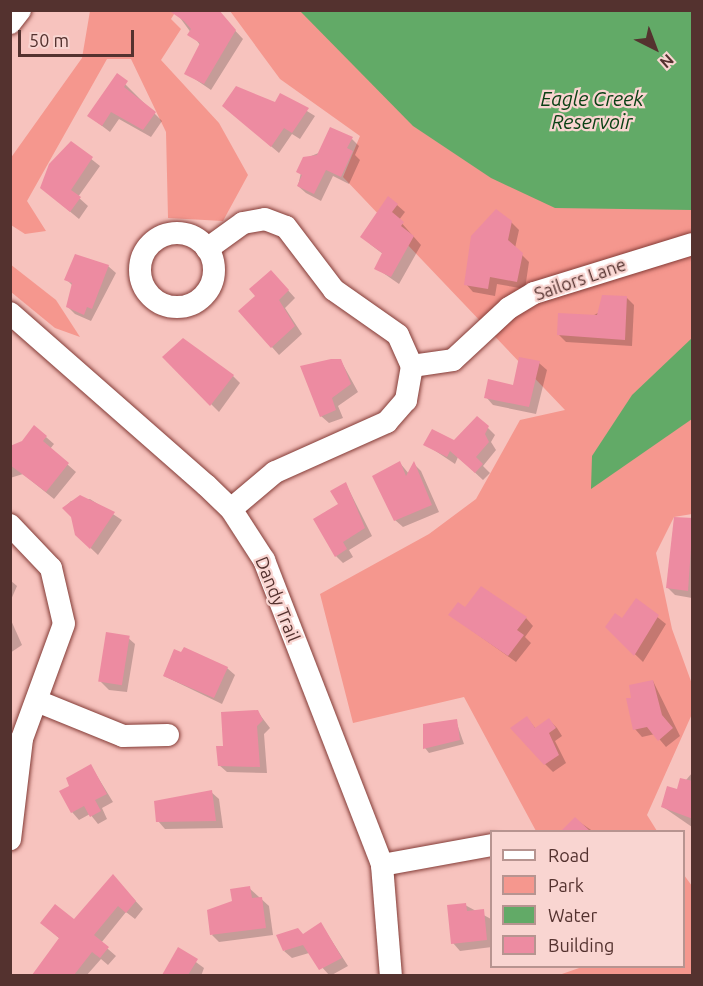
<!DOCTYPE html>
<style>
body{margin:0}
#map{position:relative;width:703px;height:986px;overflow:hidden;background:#f7c3be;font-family:Ubuntu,sans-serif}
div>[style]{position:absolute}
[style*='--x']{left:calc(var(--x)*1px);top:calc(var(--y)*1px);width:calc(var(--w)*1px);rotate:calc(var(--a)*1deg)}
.green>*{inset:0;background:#f5978e}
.water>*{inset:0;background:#62aa67}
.shadow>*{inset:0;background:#0003}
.building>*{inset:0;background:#ed8ba1;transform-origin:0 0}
.roads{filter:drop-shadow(0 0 2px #833b36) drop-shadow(0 0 2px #833b36)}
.minor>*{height:22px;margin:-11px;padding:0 11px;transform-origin:11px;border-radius:11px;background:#fff}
.minor>.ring{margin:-11px;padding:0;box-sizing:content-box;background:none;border:22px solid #fff;border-radius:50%}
span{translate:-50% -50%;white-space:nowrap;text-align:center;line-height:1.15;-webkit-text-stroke:4.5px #f9d5d1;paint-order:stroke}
.street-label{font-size:18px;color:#54322f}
.water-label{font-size:20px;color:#0b4115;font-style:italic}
.frame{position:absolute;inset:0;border:12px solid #54322f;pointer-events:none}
.legend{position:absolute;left:490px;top:830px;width:195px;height:138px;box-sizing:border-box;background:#f9d5d1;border:2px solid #b79490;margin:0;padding:8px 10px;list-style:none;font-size:18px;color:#54322f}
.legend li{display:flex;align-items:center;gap:12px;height:30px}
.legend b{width:30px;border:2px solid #b79490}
.north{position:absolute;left:625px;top:18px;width:60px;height:60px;-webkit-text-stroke:4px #f9d5d1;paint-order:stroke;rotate:138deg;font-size:16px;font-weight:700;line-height:24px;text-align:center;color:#54322f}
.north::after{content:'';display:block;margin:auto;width:21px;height:27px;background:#54322f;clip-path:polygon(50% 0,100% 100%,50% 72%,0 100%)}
.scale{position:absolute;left:18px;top:30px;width:116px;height:27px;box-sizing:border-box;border:3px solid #54322f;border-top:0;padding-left:8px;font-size:18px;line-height:21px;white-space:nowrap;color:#54322f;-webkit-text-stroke:4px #f9d5d1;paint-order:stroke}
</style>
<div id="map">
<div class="green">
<div style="clip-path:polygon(90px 11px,176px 11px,171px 19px,181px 29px,161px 60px,219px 123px,248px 175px,223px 221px,168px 218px,166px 132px,131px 59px,107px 59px,27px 201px,46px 231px,25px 234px,11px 225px,10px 159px,82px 58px)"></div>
<div style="clip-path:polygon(230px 11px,692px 11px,692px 514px,674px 517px,656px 553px,672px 629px,692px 684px,692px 714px,647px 815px,657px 831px,536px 831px,464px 697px,353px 723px,320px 594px,429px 534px,476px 499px,520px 420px,565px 410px,343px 177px,360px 136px,280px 79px)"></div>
<div style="clip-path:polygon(10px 264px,56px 300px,80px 337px,55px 328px,11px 292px)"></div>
<div style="clip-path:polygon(684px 875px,692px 886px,692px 975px,559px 975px,582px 967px,684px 966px)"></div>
</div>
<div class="water">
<div style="clip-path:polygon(300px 11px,692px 11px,692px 210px,555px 208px,491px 178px,413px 126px)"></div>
<div style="clip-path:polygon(692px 338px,692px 419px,591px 489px,592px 456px,632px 395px)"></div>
</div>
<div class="shadow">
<div style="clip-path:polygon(216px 10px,243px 39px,211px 90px,186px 73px,200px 45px,178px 15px)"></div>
<div style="clip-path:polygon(117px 76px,162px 121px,151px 137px,119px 119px,110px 132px,89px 116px)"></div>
<div style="clip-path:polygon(281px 95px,315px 116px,300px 139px,292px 134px,279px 153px,232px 113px,275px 103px)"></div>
<div style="clip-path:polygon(352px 139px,359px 146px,355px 155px,360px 160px,349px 184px,333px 176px,321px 201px,306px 193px,298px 186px,304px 159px)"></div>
<div style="clip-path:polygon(71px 143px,100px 166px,78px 197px,88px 206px,79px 219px,50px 195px)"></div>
<div style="clip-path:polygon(389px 198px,405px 212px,399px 220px,421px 245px,399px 284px,376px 268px,383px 254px,370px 244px)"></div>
<div style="clip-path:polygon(511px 222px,519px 230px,515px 248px,529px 262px,525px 289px,497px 284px,495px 296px,473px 292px,466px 284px)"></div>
<div style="clip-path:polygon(108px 266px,116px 273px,91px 321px,75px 314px,68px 307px,73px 286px,66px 279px)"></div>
<div style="clip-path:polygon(278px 279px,295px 298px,285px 308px,302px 334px,279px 355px,240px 311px)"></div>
<div style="clip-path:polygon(626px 297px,634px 305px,632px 346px,566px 342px,559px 335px)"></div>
<div style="clip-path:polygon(164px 357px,233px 376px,240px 383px,219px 412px)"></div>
<div style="clip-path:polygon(341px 361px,358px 392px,338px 406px,343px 418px,329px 423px,321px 416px)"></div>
<div style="clip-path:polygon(539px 363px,547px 370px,536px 414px,493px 405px,486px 397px,514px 386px)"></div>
<div style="clip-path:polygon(487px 427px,495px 435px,491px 442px,496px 450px,483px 466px,490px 473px,483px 480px,458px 457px,455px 464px,425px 444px,454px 442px)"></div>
<div style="clip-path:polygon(46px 437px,54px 444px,50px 449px,76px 472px,54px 499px,23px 474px,10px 478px,10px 447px)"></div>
<div style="clip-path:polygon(400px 463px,409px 474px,414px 464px,421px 471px,439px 512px,403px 527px,395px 520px)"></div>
<div style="clip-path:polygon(346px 484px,372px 536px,349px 550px,353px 557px,343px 563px,336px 556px)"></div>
<div style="clip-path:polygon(90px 499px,122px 520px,98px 555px,76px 534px,73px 517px,64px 508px,71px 501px)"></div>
<div style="clip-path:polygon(692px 520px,692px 598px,675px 595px,668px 588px)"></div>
<div style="clip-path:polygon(10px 580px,17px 586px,10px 602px)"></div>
<div style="clip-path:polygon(636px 600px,666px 624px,643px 662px,607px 627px,622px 620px)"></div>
<div style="clip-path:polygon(465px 609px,526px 618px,533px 626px,525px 637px,531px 643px,516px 662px,450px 615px)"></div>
<div style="clip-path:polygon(10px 618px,22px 645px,10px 653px)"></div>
<div style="clip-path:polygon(107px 633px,127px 637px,135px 644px,127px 692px,109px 690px,101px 682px)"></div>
<div style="clip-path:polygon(227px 668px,235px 675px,222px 704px,164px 676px)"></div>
<div style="clip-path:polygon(653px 681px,680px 736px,666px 747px,655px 734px,642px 737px,635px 729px)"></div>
<div style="clip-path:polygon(257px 711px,270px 728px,264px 734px,267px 773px,227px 772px,219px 765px,225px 747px)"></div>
<div style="clip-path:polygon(527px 718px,536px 729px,549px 720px,557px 728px,562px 736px,555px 741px,566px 763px,553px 772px,545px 764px)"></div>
<div style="clip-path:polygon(456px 721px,464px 744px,429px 753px,425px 748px)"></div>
<div style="clip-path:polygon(91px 766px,113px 802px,102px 808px,107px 819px,98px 824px,90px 814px,79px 820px,72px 812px,72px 786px)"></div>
<div style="clip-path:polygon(692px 773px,692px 827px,663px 807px)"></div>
<div style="clip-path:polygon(211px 792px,219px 799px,223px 828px,165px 829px,158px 821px)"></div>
<div style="clip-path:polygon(575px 819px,594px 832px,563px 832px)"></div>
<div style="clip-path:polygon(120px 884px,143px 909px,135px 919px,126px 912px,101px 943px,116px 956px,108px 965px,101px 959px,86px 976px,45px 976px,38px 969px,60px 939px,42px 923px,75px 922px)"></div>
<div style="clip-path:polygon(249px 888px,269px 906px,273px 935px,219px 942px,212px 935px)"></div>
<div style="clip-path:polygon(465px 905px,491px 919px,492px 947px,460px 951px,453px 943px)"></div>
<div style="clip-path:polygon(321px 924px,348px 966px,330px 976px,309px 953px,292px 958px,284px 951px)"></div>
<div style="clip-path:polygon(178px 949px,204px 968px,201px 976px,167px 976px)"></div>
</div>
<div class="building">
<div style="clip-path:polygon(168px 10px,219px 10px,236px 30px,204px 84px,184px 74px,200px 43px,187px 35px,191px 29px,184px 21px)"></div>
<div style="clip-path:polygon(117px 73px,128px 81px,124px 87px,156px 112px,143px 130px,111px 112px,102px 126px,87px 116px)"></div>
<div style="clip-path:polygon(236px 86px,275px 102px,280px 93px,309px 108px,292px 133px,284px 128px,271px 147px,222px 106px)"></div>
<div style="clip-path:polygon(330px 127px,353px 137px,347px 148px,353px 151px,341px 177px,326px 170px,314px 194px,297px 186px,302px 175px,296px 172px,303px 157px,317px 155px)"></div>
<div style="clip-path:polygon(71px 141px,93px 157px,71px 190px,81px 197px,70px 212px,40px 188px,49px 164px)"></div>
<div style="clip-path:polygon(388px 196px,398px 204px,392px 212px,404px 222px,401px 226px,414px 236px,391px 277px,374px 269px,382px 253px,360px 237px)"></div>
<div style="clip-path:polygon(496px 209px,512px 221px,508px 240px,523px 253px,517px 282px,490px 277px,488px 289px,464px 285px,471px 236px)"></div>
<div style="clip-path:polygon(75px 254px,109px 265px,92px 309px,87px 307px,84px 315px,66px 307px,72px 283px,64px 280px)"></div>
<div style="clip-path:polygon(271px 270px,289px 290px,279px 300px,295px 326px,271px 348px,238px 311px,255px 296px,249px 289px)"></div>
<div style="clip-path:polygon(602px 295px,627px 296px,625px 340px,557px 335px,558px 313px,597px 315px)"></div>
<div style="clip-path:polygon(183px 338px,234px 375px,210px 406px,162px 357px)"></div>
<div style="clip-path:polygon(519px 357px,540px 361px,529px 407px,484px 398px,488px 379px,513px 385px)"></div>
<div style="clip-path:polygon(331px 359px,341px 359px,351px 384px,332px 398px,336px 410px,320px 417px,300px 366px)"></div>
<div style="clip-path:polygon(477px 416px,489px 426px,485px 434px,489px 442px,476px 457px,483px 464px,475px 473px,450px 451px,447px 457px,423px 445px,432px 429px,454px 440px)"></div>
<div style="clip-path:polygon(34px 425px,47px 436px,43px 441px,69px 463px,46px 492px,10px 465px,10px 446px,22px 441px)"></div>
<div style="clip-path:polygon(400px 461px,406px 476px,414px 461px,432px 505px,394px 521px,372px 476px)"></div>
<div style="clip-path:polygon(346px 482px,365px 528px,343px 542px,347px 549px,335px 557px,313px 519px,338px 504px,330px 491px)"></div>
<div style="clip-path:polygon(80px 495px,115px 512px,90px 549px,75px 535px,71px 517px,62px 508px)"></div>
<div style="clip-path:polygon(674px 517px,693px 518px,688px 591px,666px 588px)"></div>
<div style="clip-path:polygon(481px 586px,527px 617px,517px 630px,524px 635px,508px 656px,448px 615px,458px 602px,465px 607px)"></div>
<div style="clip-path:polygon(636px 598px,659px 615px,634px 656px,605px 627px,615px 613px,622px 618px)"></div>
<div style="left:106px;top:632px;width:24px;height:50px;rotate:9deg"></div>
<div style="clip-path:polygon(184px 647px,228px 667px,214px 698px,163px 676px,174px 649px,181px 652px)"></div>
<div style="clip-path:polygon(653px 680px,662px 715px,673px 728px,658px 741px,647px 727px,633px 730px,626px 698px,631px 698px,629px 685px)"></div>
<div style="clip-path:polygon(258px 710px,263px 720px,257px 726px,260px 767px,218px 766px,216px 746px,223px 746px,221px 712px)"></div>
<div style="clip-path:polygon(527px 716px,535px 728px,549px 718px,556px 728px,549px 733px,559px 755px,544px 765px,510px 728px)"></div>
<div style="clip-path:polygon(457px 719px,460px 740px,423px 749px,423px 724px)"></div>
<div style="clip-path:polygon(91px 764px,107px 794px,95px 800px,101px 811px,90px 817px,84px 806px,71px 813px,59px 791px,69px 786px,66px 778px)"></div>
<div style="clip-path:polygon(680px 778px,693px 781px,693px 819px,661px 807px,667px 786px,677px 789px)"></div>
<div style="clip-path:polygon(212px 790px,216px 821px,156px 822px,154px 801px)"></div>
<div style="clip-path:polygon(575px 817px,590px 831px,561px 831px)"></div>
<div style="clip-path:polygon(113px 874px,136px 901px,126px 913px,118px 906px,94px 935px,109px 947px,100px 958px,92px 952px,74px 975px,32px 975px,59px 938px,40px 923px,55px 904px,74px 919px)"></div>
<div style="clip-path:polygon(250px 886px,252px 898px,262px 897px,266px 928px,210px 935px,207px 910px,232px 901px,230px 889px)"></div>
<div style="clip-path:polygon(466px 903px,467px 911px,484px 909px,487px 940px,451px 944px,447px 905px)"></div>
<div style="clip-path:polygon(321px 922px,342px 958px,319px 970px,303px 945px,283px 951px,276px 935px,298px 928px,303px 934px)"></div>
<div style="clip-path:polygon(178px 947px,198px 959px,188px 975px,162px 975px)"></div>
</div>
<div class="roads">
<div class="minor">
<div style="--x:10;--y:23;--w:16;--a:-52"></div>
<div class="ring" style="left:140px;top:233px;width:52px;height:52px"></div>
<div style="--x:207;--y:249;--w:44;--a:-35.8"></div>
<div style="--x:243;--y:223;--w:22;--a:-10"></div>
<div style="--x:265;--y:219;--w:22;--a:21"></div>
<div style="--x:286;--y:227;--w:79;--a:52.7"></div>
<div style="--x:334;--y:290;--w:78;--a:35.1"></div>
<div style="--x:398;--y:335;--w:34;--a:66"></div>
<div style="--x:412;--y:366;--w:35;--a:100"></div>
<div style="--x:406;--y:400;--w:29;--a:131"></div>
<div style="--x:387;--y:422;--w:123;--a:155.9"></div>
<div style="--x:275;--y:472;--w:57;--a:139.9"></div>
<div style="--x:10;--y:313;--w:261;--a:41.3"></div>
<div style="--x:206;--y:485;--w:35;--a:44"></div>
<div style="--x:231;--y:509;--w:61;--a:57.1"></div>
<div style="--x:264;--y:560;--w:327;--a:68.8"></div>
<div style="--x:382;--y:865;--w:111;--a:85.4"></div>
<div style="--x:412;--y:366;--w:41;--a:-8.3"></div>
<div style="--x:453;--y:360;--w:76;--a:-42.9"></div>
<div style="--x:509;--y:308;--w:29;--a:-31"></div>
<div style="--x:534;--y:293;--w:165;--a:-17.2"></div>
<div style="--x:10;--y:525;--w:59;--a:46.4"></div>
<div style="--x:51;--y:568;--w:57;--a:76.9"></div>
<div style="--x:64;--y:624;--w:122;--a:110.1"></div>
<div style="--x:22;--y:739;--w:101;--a:96.8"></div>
<div style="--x:37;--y:701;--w:93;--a:22.1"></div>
<div style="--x:123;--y:736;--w:45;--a:-1.3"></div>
<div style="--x:382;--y:865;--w:112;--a:-10.3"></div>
</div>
</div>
<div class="street-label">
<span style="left:580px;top:279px;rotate:-19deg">Sailors Lane</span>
<span style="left:278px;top:599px;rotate:68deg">Dandy Trail</span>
</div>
<div class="water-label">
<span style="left:592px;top:110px">Eagle Creek<br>Reservoir</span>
</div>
<div class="frame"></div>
<ul class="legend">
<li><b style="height:8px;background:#fff"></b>Road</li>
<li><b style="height:16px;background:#f5978e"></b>Park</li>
<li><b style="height:16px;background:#62aa67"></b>Water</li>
<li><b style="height:16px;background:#ed8ba1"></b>Building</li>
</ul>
<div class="north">N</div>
<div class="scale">50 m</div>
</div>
